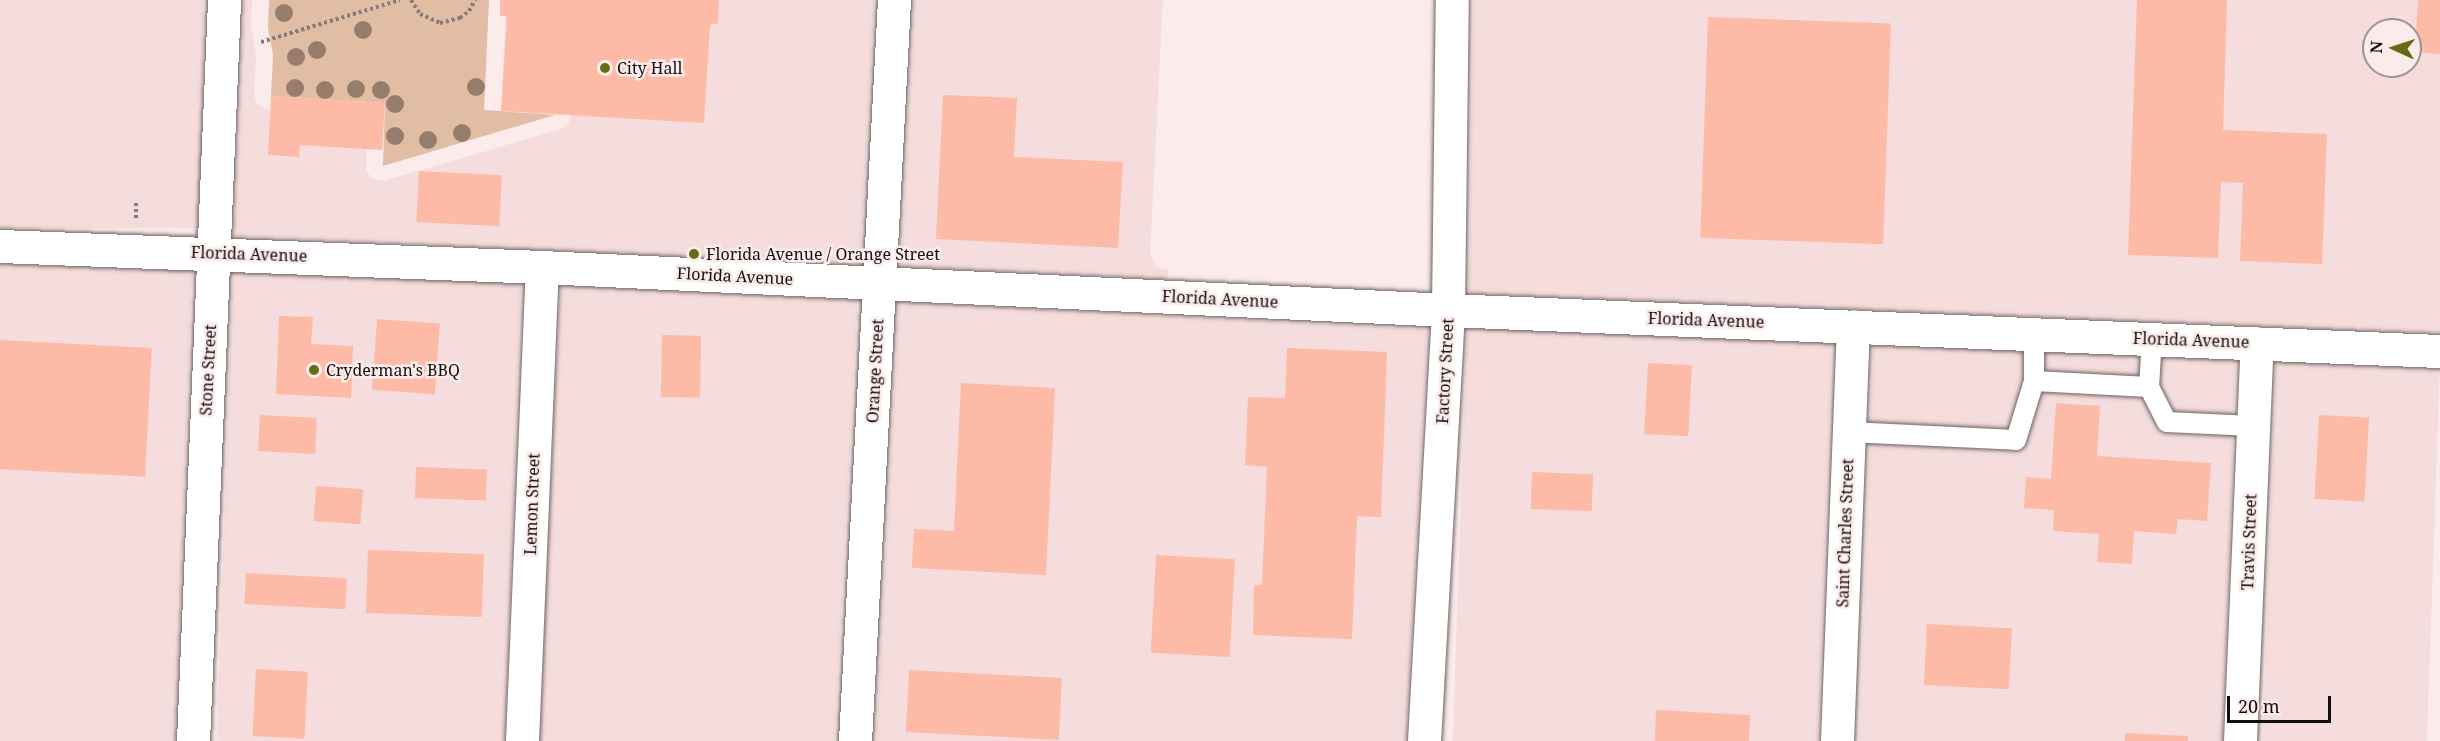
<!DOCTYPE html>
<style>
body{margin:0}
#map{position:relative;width:2440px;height:741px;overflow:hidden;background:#fbebeb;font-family:"Noto Serif",serif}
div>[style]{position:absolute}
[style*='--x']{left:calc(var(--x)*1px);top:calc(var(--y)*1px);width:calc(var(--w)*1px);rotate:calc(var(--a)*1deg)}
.built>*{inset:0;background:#f5dddd;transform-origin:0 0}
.green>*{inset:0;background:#e1bda4}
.building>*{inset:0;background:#fdbaa6;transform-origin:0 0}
.path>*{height:4px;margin-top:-2px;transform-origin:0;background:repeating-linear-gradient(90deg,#857b7b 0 3px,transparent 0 6px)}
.roads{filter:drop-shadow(0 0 2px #6f6161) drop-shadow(0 0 2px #6f6161)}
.lane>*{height:20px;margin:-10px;padding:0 10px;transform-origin:10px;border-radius:10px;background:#fff}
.street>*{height:33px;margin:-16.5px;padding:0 16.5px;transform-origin:16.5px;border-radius:16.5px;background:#fff}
.secondary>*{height:33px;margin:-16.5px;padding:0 16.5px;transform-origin:16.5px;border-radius:16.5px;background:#fff}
.trees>*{width:18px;height:18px;margin:-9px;border-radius:50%;background:#977d6c}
.dots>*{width:16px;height:16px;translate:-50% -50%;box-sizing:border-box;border:3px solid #fbebeb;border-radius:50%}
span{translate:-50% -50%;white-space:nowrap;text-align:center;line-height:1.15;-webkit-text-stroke:5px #fbebeb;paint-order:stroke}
.poi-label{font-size:16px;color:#130e0e}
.left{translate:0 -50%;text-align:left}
.street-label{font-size:16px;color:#130e0e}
.north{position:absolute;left:2362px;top:18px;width:60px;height:60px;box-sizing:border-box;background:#fbebeb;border:2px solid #9e9393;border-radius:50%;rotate:273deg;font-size:16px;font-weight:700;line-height:24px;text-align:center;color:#130e0e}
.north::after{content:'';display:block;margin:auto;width:21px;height:27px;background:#656d14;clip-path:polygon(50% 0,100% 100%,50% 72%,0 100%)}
.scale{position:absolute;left:2227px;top:696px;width:104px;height:27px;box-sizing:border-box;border:3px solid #130e0e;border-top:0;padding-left:8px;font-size:18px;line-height:21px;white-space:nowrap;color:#130e0e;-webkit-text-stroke:4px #fbebeb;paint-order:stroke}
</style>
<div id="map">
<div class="built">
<div style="left:0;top:0;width:203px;height:228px"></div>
<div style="clip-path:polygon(244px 0,252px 0,251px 27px,256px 56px,254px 95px,257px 104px,271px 111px,367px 117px,366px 171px,373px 179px,383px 181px,561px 129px,569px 123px,572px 110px,561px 100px,502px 96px,506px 0,874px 0,860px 264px,234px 236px)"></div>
<div style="clip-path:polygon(914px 0,1163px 0,1150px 254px,1156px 267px,1169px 270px,1168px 279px,901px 266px)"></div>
<div style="clip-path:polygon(evenodd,1473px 0,2440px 0,2440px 333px,1469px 293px,1473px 0,2374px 30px,2410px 30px,2410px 66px,2374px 66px,2374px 30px)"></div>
<div style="left:0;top:264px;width:192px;height:477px;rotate:2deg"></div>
<div style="left:233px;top:271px;width:288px;height:470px;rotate:2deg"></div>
<div style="left:561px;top:285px;width:297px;height:456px;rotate:3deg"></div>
<div style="left:899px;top:302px;width:529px;height:440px;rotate:3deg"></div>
<div style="left:1467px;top:328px;width:365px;height:414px;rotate:2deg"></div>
<div style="left:1873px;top:345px;width:363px;height:396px;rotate:2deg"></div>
<div style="left:2276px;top:362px;width:164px;height:379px;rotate:2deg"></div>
</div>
<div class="green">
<div style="clip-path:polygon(269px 0,489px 0,484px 110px,555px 115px,383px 166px,385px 103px,271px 96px,273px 55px,268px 28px)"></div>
</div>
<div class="building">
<div style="clip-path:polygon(500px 0,719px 0,718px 23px,710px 25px,704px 123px,501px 111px,507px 16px,500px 16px)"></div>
<div style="clip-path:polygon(2137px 0,2227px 0,2223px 130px,2327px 134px,2322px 264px,2240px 261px,2243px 183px,2221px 182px,2218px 258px,2128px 255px)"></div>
<div style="clip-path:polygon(2418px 0,2440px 0,2440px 54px,2415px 52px)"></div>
<div style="left:1708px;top:17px;width:183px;height:221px;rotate:2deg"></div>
<div style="clip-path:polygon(943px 95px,1017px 98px,1014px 157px,1123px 162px,1118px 248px,936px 239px)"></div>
<div style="clip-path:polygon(271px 96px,385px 103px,382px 150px,300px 145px,299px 157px,268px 155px)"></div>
<div style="left:419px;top:171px;width:83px;height:51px;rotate:3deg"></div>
<div style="clip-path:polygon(279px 316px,313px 317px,311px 344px,353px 346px,351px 398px,276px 394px)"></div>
<div style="left:377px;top:319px;width:63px;height:71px;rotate:4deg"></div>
<div style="left:662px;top:335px;width:39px;height:62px;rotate:1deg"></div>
<div style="left:0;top:340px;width:152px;height:129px;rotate:3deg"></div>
<div style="clip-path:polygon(1287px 348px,1387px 352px,1381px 517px,1357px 516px,1352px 639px,1253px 635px,1254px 585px,1262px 585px,1267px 467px,1245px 465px,1248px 397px,1285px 398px)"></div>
<div style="left:1648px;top:363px;width:44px;height:71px;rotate:3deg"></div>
<div style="clip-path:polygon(961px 383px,1055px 388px,1046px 575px,912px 568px,914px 529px,954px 531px)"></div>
<div style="clip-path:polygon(2056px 403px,2100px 406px,2097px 456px,2211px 463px,2207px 521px,2178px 519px,2176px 534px,2134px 531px,2132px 564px,2097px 562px,2099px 534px,2053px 531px,2054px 510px,2024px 508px,2026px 477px,2051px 479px)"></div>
<div style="left:260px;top:415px;width:57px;height:36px;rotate:3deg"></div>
<div style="left:2319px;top:415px;width:50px;height:84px;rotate:3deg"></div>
<div style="left:416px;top:467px;width:71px;height:31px;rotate:2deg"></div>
<div style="left:1532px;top:472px;width:61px;height:37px;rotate:2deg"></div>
<div style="left:316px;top:486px;width:47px;height:35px;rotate:4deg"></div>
<div style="left:368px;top:550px;width:116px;height:63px;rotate:2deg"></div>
<div style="left:1156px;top:555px;width:79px;height:98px;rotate:3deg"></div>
<div style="left:246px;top:573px;width:101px;height:31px;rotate:3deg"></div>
<div style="left:1927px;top:624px;width:85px;height:61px;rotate:3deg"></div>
<div style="left:256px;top:669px;width:52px;height:67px;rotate:3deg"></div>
<div style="left:909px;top:670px;width:153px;height:62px;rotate:3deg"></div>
<div style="clip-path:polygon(1656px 710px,1750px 715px,1749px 741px,1655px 741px)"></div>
<div style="clip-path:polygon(2125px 733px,2188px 736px,2188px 741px,2125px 741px)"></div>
</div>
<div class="path">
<div style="--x:411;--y:0;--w:17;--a:57"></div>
<div style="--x:420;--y:14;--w:22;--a:24"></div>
<div style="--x:440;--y:23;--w:21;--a:-14"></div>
<div style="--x:460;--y:18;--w:11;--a:-38"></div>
<div style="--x:469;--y:11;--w:13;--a:-61"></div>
<div style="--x:261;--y:42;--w:145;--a:-16.8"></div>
<div style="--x:136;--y:218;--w:17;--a:-90"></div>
</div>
<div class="roads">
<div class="lane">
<div style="--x:2034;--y:333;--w:48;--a:90"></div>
<div style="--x:2034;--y:381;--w:115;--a:3"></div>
<div style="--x:2149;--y:387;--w:49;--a:-86.5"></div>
<div style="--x:2149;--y:387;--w:39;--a:63"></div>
<div style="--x:2167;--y:422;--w:86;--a:2.7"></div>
<div style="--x:1849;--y:432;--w:167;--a:2.7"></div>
<div style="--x:2016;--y:440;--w:62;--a:-73"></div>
</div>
<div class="street">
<div style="--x:193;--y:741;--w:742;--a:-87.6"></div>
<div style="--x:522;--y:741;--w:474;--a:-87.6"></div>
<div style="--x:855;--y:741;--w:742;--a:-86.99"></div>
<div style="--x:1424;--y:741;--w:432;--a:-86.8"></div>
<div style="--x:1448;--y:310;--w:310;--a:-89.3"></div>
<div style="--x:1837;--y:741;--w:415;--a:-87.8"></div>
<div style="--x:2240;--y:741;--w:398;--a:-87.6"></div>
</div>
<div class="secondary">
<div style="--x:0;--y:246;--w:542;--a:2.22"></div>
<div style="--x:542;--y:267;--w:907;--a:2.72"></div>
<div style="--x:1448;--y:310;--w:993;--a:2.37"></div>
</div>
</div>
<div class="trees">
<div style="left:284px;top:13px"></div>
<div style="left:363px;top:30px"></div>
<div style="left:317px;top:50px"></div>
<div style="left:296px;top:57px"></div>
<div style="left:476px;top:87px"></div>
<div style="left:295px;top:88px"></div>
<div style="left:356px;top:89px"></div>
<div style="left:325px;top:90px"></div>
<div style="left:381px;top:90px"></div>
<div style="left:395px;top:104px"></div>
<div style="left:462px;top:133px"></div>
<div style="left:395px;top:136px"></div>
<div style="left:428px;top:140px"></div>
</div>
<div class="dots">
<div style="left:605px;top:68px;background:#656d14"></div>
<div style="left:694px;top:254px;background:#656d14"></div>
<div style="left:314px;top:370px;background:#656d14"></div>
</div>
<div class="poi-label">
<span class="left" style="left:617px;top:68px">City Hall</span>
<span class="left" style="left:706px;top:254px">Florida Avenue / Orange Street</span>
<span class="left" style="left:326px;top:370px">Cryderman's BBQ</span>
</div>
<div class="street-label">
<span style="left:249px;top:254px;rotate:2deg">Florida Avenue</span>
<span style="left:735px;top:276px;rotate:3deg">Florida Avenue</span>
<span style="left:1220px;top:299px;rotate:3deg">Florida Avenue</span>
<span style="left:1706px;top:320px;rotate:2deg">Florida Avenue</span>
<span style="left:2191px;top:340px;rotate:2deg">Florida Avenue</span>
<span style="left:208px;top:370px;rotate:-87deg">Stone Street</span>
<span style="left:875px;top:371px;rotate:-87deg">Orange Street</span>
<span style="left:1445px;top:371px;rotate:-87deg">Factory Street</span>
<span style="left:532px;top:504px;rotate:-88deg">Lemon Street</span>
<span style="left:1845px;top:533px;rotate:-88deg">Saint Charles Street</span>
<span style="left:2249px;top:542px;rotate:-88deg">Travis Street</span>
</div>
<div class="north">N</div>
<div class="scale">20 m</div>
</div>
